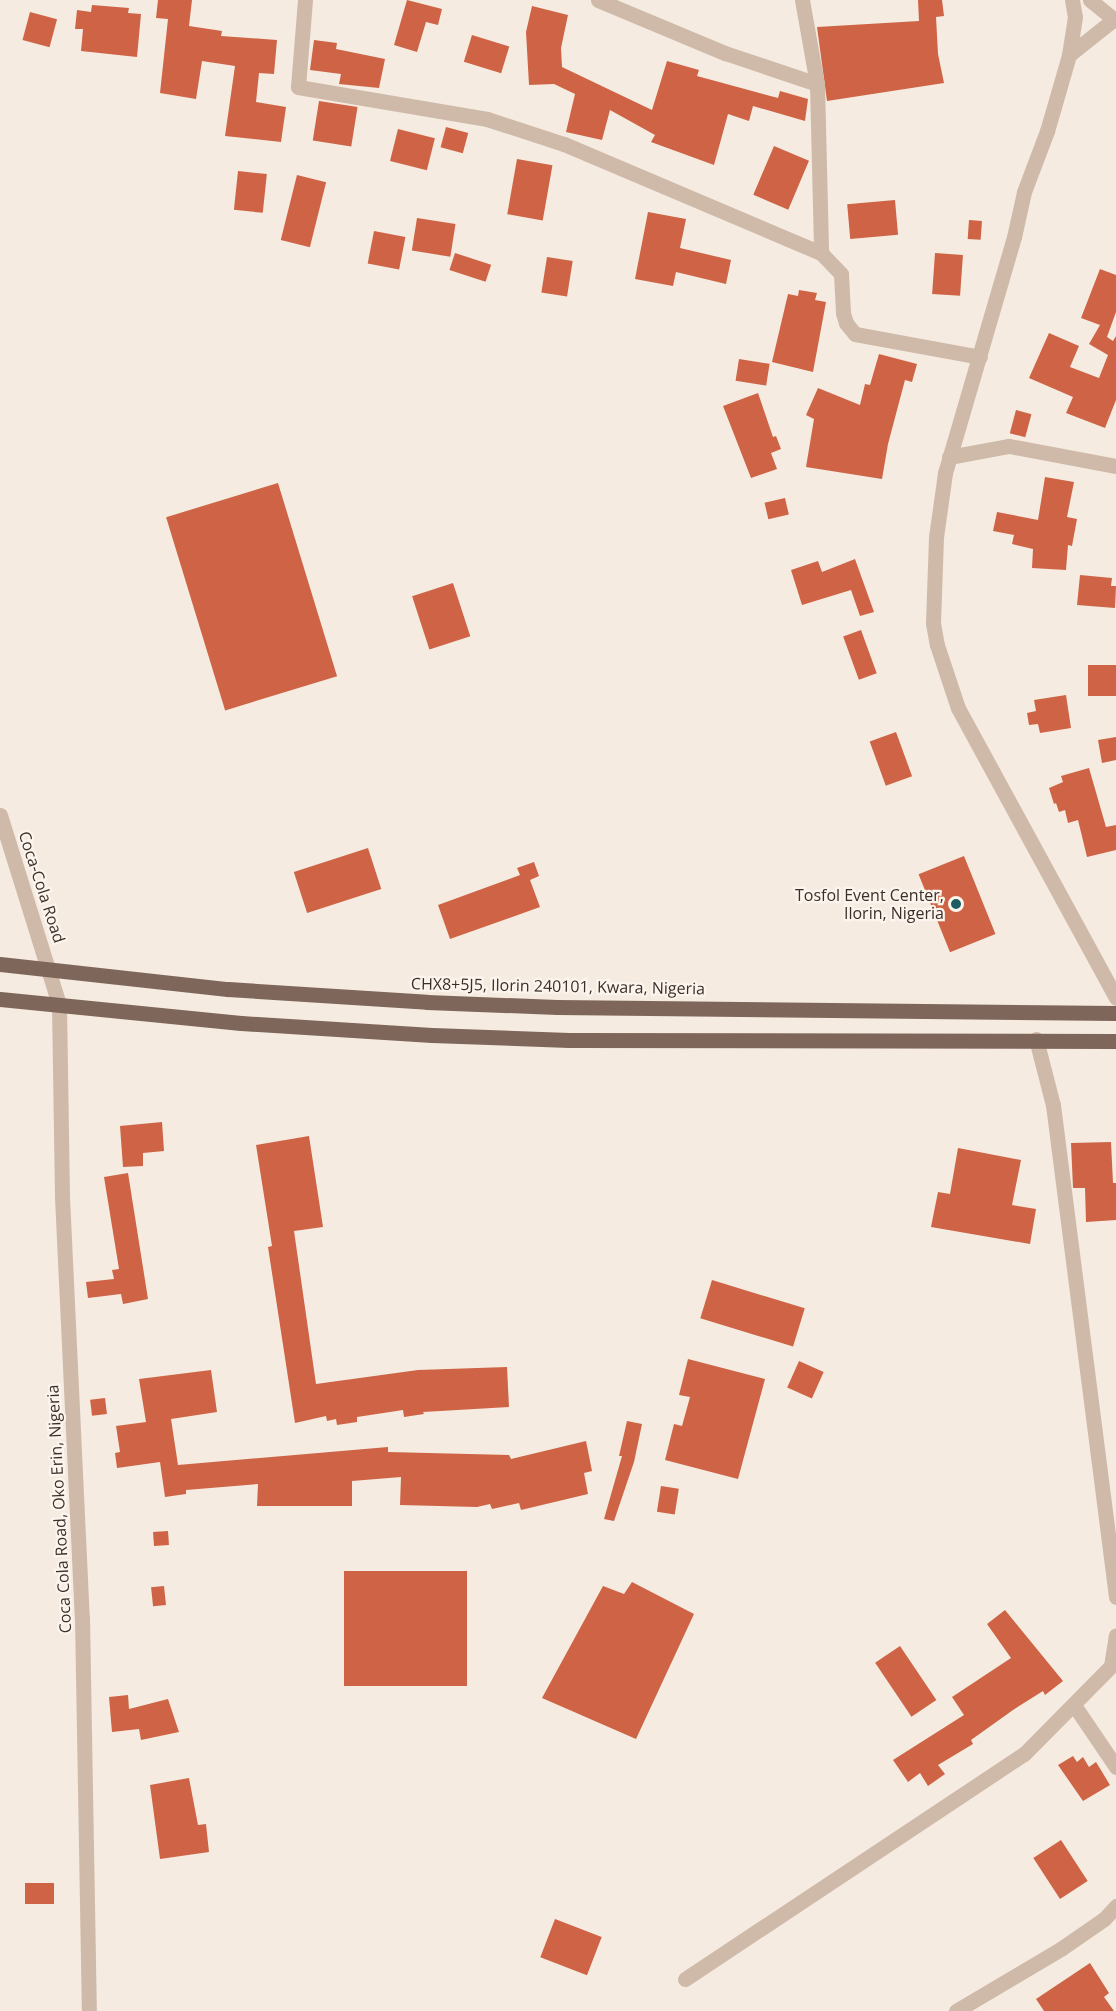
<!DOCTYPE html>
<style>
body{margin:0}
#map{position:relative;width:1116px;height:2011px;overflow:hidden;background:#f5ebe0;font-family:"Open Sans",sans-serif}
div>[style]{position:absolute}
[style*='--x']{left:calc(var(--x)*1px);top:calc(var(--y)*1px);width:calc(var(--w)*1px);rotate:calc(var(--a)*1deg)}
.building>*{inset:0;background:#ce6445;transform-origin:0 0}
.minor>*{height:15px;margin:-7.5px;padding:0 7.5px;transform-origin:7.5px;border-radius:7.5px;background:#cfbaaa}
.major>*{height:15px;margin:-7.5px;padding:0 7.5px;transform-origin:7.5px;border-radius:7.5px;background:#7f665a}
.dots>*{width:16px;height:16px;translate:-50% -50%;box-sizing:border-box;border:3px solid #fcf5ed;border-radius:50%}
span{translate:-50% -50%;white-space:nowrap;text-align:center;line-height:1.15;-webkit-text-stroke:4.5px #fcf5ed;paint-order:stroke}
.street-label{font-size:16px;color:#3c2f2a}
.poi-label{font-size:16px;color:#3c2f2a}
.right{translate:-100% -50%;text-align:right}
</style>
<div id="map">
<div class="building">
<div style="clip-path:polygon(158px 0,192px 0,189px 26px,222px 31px,221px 36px,277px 40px,274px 74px,259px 73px,256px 102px,286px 107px,281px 142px,225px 136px,235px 66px,202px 61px,196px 99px,160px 93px,168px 19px,156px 18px)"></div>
<div style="clip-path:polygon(407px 0,442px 9px,438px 25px,426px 22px,417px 52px,394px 45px)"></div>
<div style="clip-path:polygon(918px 0,942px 0,944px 16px,936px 17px,938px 54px,944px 83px,827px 101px,817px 27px,919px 21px)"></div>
<div style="clip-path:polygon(92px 5px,129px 8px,128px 13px,141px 14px,137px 57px,81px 51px,83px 29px,75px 29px,77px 10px,91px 12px)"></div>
<div style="clip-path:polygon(532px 6px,568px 15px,561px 48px,562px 67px,652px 110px,667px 61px,699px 70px,697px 76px,778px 98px,780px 91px,808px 99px,805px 121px,753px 106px,749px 121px,728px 114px,714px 165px,651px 142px,655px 135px,610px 110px,602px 140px,566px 132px,575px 94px,554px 84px,529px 85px,526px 32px)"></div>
<div style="left:30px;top:12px;width:28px;height:29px;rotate:15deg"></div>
<div style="left:472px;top:35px;width:39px;height:28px;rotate:17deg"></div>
<div style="clip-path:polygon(314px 40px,337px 43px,336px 49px,385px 59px,379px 88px,339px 84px,341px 74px,310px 70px)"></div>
<div style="left:319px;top:101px;width:39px;height:40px;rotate:9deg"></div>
<div style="left:446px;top:127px;width:23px;height:21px;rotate:15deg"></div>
<div style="left:398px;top:129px;width:38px;height:33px;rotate:14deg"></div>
<div style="left:774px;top:146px;width:38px;height:53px;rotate:23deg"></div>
<div style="left:517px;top:159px;width:36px;height:56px;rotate:10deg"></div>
<div style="left:238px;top:171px;width:29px;height:39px;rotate:6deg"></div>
<div style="left:297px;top:175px;width:30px;height:67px;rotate:14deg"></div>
<div style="left:895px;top:200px;width:35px;height:48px;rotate:85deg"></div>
<div style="clip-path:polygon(648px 212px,686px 219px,680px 248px,731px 260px,726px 284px,676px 272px,673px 286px,635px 279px)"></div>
<div style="left:417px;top:218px;width:39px;height:33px;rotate:9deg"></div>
<div style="left:969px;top:220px;width:13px;height:19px;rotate:4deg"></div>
<div style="left:374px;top:231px;width:32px;height:33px;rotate:11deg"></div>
<div style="left:455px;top:253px;width:38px;height:18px;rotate:18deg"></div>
<div style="left:935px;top:253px;width:28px;height:41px;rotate:4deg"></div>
<div style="left:547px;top:257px;width:26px;height:36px;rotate:9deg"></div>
<div style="clip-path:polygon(1100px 269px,1116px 275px,1116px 312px,1107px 337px,1113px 341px,1116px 336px,1116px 400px,1105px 428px,1066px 413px,1073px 397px,1029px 378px,1049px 333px,1079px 346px,1070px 367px,1099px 378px,1108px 355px,1089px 344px,1100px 325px,1081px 318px)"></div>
<div style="clip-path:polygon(799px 290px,817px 293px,815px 300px,826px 302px,813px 372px,772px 362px,788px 294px,798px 296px)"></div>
<div style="clip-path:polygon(879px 354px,917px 364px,912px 382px,905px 380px,888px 444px,882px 479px,806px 467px,814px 419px,806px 415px,818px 388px,860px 405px,865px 384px,870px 385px)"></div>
<div style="left:739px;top:359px;width:31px;height:22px;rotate:9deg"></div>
<div style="clip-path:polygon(758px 393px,773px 437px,776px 436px,781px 449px,771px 453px,777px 469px,751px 478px,723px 406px)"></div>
<div style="left:1016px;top:410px;width:16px;height:24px;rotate:15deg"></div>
<div style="clip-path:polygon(1045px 477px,1074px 482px,1067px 517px,1077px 519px,1072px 546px,1068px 545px,1066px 570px,1032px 568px,1033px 549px,1012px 544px,1014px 535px,993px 531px,997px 512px,1038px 520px)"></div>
<div style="left:278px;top:483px;width:202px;height:117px;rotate:73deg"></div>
<div style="left:785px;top:498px;width:17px;height:21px;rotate:77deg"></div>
<div style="clip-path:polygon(855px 559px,874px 612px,860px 616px,851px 590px,802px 605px,791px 570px,818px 561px,822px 572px)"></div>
<div style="clip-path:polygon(1080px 575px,1112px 578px,1111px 586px,1116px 586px,1115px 608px,1077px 605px)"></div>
<div style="left:453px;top:583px;width:56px;height:43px;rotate:72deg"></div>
<div style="left:861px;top:630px;width:46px;height:19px;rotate:70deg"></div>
<div style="left:1116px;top:665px;width:31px;height:28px;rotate:90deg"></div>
<div style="clip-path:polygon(1066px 695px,1071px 728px,1040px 733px,1038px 724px,1029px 725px,1027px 713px,1036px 711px,1034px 700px)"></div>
<div style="left:896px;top:732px;width:47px;height:28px;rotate:70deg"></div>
<div style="clip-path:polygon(1116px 737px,1116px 760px,1102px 763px,1098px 740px)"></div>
<div style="clip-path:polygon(1089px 768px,1106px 827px,1116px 825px,1116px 850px,1087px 857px,1078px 820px,1068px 823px,1065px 810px,1059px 812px,1056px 803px,1054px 804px,1049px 788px,1063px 782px,1061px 776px)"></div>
<div style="left:368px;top:848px;width:43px;height:78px;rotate:72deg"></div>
<div style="left:964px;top:856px;width:84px;height:49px;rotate:68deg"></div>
<div style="clip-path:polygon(534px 862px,539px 876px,530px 880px,540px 907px,450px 939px,438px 905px,520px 875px,517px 868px)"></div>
<div style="clip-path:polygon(162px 1122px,164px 1151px,143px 1153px,143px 1166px,123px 1167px,120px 1126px)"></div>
<div style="clip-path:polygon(309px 1136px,323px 1227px,294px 1231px,316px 1384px,418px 1370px,507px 1367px,509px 1407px,423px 1412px,424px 1414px,404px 1417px,403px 1410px,357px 1417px,357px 1422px,337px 1425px,336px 1419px,327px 1421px,326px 1416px,295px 1423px,268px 1247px,272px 1246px,256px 1145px)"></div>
<div style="clip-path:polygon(1111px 1142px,1113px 1183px,1116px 1183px,1116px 1220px,1086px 1222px,1085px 1188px,1073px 1188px,1071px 1143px)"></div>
<div style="clip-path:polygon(958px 1148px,1021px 1160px,1012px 1205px,1036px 1209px,1030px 1244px,931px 1227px,938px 1192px,950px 1194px)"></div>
<div style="clip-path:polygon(128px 1173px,148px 1299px,123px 1304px,121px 1294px,88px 1298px,86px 1282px,114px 1279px,112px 1270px,119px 1269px,104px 1177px)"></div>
<div style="left:712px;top:1280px;width:97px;height:40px;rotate:17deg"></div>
<div style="clip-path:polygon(688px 1359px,765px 1379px,738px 1479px,665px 1460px,674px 1424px,682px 1426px,690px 1397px,679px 1395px)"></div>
<div style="left:799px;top:1361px;width:27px;height:29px;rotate:24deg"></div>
<div style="clip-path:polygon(211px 1370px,217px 1412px,171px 1419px,178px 1465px,388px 1447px,388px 1452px,509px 1455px,511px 1459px,586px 1441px,592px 1471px,584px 1473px,588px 1494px,521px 1510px,519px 1503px,492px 1509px,490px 1504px,477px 1507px,400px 1505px,401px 1477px,352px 1481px,352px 1506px,257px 1506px,258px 1484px,186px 1490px,186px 1494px,165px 1497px,160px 1462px,117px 1468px,115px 1453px,120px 1452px,116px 1426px,146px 1422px,139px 1379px)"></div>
<div style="left:105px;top:1398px;width:16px;height:15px;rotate:83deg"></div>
<div style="clip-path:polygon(627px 1421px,642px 1424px,634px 1462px,614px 1521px,604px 1519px,622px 1456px,619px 1456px)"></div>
<div style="left:661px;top:1486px;width:18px;height:26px;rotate:9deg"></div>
<div style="left:168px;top:1531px;width:14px;height:15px;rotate:86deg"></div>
<div style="left:344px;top:1571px;width:123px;height:115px"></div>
<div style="clip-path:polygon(632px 1582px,694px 1614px,636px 1739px,542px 1698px,603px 1586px,624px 1594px)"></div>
<div style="left:164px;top:1586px;width:19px;height:13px;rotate:84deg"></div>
<div style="clip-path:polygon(1005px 1610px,1063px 1681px,1045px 1695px,1043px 1691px,1013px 1710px,971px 1740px,973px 1744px,938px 1765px,945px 1774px,928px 1786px,920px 1773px,908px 1782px,893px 1760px,964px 1715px,952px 1697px,1011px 1658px,987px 1624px)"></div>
<div style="left:900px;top:1646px;width:65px;height:30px;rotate:56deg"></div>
<div style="clip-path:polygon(128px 1695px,129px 1709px,168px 1699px,179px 1732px,141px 1740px,139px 1729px,112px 1732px,109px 1697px)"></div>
<div style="clip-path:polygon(1073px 1756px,1077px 1762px,1083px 1757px,1089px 1767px,1096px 1762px,1110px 1785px,1083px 1801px,1058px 1765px)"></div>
<div style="clip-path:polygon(189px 1778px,198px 1825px,206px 1824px,209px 1852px,160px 1859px,150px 1785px)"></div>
<div style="left:1061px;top:1840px;width:49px;height:33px;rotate:57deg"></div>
<div style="left:25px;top:1883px;width:29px;height:21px"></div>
<div style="left:555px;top:1919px;width:50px;height:41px;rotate:21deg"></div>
<div style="clip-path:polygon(1090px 1963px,1109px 1993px,1104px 1997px,1114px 2011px,1044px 2011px,1036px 1999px)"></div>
</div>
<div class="minor">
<div style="--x:305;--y:0;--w:87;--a:94.6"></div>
<div style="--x:298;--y:87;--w:192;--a:9.6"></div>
<div style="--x:487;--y:119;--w:81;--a:18"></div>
<div style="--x:564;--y:144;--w:279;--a:23"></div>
<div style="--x:821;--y:253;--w:29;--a:46"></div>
<div style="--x:841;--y:274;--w:39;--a:87"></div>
<div style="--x:843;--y:313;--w:10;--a:73"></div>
<div style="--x:846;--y:323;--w:14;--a:51"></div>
<div style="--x:855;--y:334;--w:127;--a:10.4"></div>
<div style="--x:598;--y:0;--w:138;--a:22.7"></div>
<div style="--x:725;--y:53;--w:97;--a:18.6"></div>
<div style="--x:802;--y:0;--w:85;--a:79.9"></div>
<div style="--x:817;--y:84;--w:169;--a:88.6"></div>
<div style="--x:1072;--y:0;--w:17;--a:80"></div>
<div style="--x:1075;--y:17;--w:38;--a:99"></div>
<div style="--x:1069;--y:55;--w:79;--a:106.1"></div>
<div style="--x:1047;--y:131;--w:65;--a:110.7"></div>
<div style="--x:1024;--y:192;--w:46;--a:102.5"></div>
<div style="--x:1014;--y:237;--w:246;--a:106.3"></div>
<div style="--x:945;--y:473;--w:65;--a:98"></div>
<div style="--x:936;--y:537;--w:86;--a:92"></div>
<div style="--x:933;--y:623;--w:22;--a:80"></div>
<div style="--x:937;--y:645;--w:66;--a:71.6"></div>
<div style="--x:958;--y:708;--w:330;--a:61.4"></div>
<div style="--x:1090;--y:0;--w:33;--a:39"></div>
<div style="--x:1069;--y:55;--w:56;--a:-38.5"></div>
<div style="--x:949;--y:457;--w:61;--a:-10.4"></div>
<div style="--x:1009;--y:446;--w:109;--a:10.6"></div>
<div style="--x:0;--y:815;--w:199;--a:72.7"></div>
<div style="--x:59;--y:1005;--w:192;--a:89.1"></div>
<div style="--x:62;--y:1197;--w:420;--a:87.3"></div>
<div style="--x:82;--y:1617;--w:394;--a:89"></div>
<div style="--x:1036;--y:1039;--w:68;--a:75.6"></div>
<div style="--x:1053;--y:1105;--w:496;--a:82.7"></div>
<div style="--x:1074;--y:1705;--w:75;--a:55.9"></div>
<div style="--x:685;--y:1979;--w:407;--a:-33.6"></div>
<div style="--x:1024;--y:1754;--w:124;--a:-45.3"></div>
<div style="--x:1111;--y:1666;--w:31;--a:-81"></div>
<div style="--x:956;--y:2011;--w:123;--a:-30.7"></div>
<div style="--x:1062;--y:1948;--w:51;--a:-34.6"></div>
<div style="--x:1104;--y:1919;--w:18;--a:-47"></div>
</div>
<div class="major">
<div style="--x:0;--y:964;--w:229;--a:6.3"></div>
<div style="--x:228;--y:989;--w:199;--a:3.7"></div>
<div style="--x:427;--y:1002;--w:130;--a:2.2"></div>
<div style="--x:557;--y:1007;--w:559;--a:0.61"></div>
<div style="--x:0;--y:999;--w:242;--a:5.7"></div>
<div style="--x:241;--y:1023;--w:191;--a:3.6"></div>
<div style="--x:432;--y:1035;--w:137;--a:2.1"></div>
<div style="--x:569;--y:1040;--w:547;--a:0.1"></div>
</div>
<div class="dots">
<div style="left:956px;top:904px;background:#1c5d61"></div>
</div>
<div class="street-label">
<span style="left:42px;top:887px;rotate:72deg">Coca-Cola Road</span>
<span style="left:558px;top:986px;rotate:1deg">CHX8+5J5, Ilorin 240101, Kwara, Nigeria</span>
<span style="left:59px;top:1509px;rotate:-93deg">Coca Cola Road, Oko Erin, Nigeria</span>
</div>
<div class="poi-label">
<span class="right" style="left:944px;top:904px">Tosfol Event Center,<br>Ilorin, Nigeria</span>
</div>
</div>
